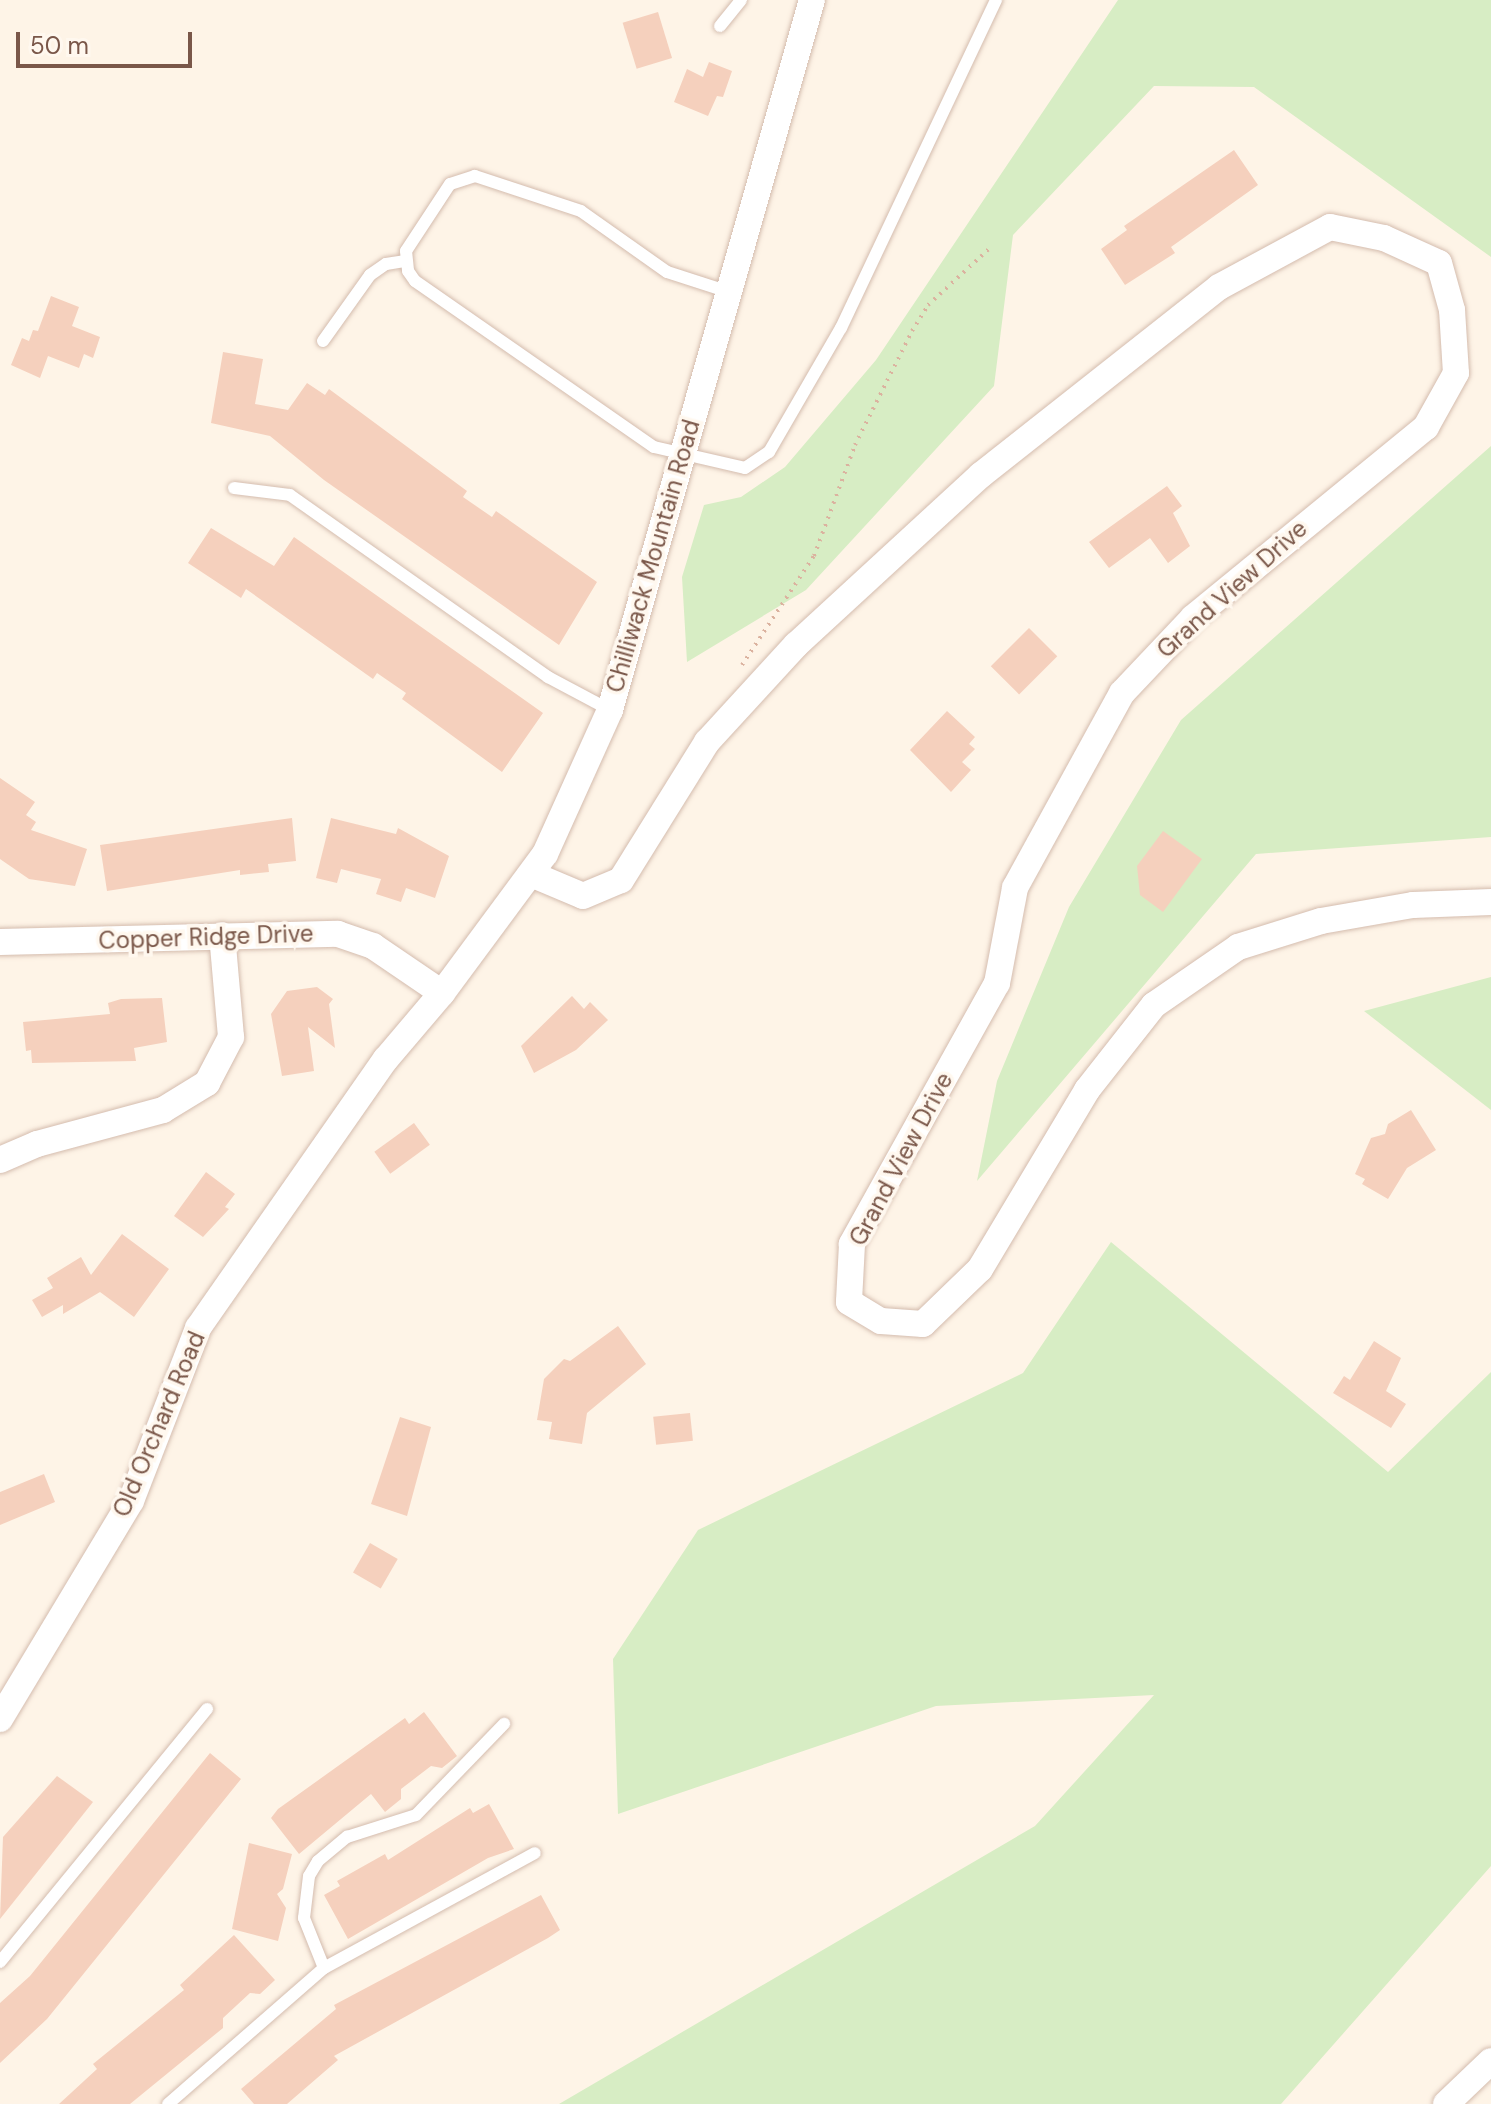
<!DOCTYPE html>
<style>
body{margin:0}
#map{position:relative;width:1491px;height:2104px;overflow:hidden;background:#fef4e7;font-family:"DM Sans",sans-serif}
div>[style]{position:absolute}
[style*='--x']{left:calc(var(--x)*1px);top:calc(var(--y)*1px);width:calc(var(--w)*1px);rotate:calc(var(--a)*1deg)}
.green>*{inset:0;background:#d7edc4}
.building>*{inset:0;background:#f5d0bd;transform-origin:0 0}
.path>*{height:4px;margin-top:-2px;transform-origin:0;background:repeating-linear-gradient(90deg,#dbb29f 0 2px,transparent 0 8px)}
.roads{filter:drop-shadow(0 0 2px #d4bcae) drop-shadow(0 0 2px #d4bcae)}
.lane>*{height:12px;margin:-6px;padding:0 6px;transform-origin:6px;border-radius:6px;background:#fff}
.street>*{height:26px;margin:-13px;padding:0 13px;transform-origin:13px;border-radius:13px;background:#fff}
span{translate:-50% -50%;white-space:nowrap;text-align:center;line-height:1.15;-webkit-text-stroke:7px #fff8ef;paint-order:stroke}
.street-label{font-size:24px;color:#7a5749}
.scale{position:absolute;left:16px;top:32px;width:176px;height:36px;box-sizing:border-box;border:4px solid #7a5749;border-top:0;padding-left:10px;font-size:24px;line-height:28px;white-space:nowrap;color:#7a5749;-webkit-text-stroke:6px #fff8ef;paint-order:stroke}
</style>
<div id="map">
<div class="green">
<div style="clip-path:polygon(1118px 0,1491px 0,1491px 257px,1254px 87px,1154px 86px,1013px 235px,994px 386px,806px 590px,687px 662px,682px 577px,704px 505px,741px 497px,785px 467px,876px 360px)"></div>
<div style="clip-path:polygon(1491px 446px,1491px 837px,1256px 854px,977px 1181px,997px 1081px,1069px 907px,1181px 720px)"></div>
<div style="clip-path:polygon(1491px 977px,1491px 1110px,1364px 1011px)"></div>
<div style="clip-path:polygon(1111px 1242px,1388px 1472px,1491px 1372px,1491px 1866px,1281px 2104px,559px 2104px,1035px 1826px,1154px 1695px,936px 1706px,618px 1814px,613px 1659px,698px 1530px,1023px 1373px)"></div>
</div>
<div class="building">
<div style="left:658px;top:12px;width:48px;height:37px;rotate:73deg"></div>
<div style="clip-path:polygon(709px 62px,732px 71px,723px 97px,717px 96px,708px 116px,674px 102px,687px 69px,703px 77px)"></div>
<div style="clip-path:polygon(1234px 150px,1258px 185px,1171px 247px,1175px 253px,1125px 285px,1101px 249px,1127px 230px,1124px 226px)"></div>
<div style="clip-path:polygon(51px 296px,79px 307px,72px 326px,100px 337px,93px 358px,84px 354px,79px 368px,48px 356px,40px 378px,11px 365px,22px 338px,29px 341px,33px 330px,38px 331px)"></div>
<div style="clip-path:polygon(223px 352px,263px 359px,255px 404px,288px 410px,307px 383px,325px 395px,329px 389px,467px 491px,463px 497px,492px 517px,496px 511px,597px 582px,559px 645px,324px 480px,270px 436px,211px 423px)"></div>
<div style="clip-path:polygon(1167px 486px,1182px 506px,1173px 513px,1190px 546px,1168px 563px,1150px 538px,1109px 568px,1089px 542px)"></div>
<div style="clip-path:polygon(211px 528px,274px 566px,294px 537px,543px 713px,502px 772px,402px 699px,406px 693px,377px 673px,373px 679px,246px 589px,241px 598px,188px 563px)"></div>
<div style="left:1029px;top:628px;width:40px;height:54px;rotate:45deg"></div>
<div style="clip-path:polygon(947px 711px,975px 737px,969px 744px,975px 749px,962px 762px,971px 770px,951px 792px,910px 750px)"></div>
<div style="clip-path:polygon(0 778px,35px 802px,26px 815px,36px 822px,31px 830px,87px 849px,75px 886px,29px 879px,0 859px)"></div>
<div style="clip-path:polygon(292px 818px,296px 861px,268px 864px,269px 872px,240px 875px,240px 870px,107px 891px,100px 845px)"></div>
<div style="clip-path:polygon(331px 818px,396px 834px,398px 828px,449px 856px,435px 898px,406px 888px,401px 902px,376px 894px,381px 879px,341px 869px,337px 883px,316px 878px)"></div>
<div style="clip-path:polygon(1163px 831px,1202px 859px,1163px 912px,1140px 895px,1137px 866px)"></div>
<div style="clip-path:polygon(317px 987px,333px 999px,329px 1004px,335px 1048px,308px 1027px,314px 1071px,282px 1076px,271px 1014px,287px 991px)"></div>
<div style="clip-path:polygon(572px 996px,584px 1009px,590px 1002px,608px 1020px,576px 1050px,534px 1073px,521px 1046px)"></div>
<div style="clip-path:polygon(162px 998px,167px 1042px,134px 1048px,136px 1061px,32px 1063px,31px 1050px,26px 1051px,23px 1022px,110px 1014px,108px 1003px,121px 999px)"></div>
<div style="clip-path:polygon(1411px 1110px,1436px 1150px,1407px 1168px,1388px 1199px,1362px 1184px,1365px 1179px,1355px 1174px,1371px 1138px,1385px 1134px,1388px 1124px)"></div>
<div style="left:414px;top:1123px;width:27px;height:49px;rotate:54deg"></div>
<div style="clip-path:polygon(206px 1172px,235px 1194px,225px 1207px,229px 1209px,203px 1237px,174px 1216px)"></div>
<div style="clip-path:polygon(122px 1234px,169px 1269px,134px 1317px,100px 1292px,63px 1314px,63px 1305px,42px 1317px,32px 1300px,53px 1288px,47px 1278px,81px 1257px,91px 1275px)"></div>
<div style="clip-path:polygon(618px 1326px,646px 1364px,587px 1413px,582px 1444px,549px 1439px,552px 1422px,537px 1420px,544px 1379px,564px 1359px,570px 1361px)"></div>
<div style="clip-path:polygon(1374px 1341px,1401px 1358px,1386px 1391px,1406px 1404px,1391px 1428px,1333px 1393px,1344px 1376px,1350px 1380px)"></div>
<div style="left:690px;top:1413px;width:28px;height:37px;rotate:84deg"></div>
<div style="clip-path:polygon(400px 1417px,431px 1427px,407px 1516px,371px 1504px)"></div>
<div style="clip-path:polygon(44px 1474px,55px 1502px,0 1525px,0 1492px)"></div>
<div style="left:370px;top:1543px;width:32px;height:34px;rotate:30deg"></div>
<div style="clip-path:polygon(424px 1712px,457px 1756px,442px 1768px,431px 1766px,401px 1789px,401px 1799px,385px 1812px,371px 1794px,299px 1854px,271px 1818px,278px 1809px,405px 1718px,409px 1724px)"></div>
<div style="clip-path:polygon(210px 1753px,241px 1779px,47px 2019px,0 2063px,0 2003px,30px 1976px)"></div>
<div style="clip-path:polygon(57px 1776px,93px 1802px,0 1919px,3px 1837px)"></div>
<div style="clip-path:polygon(489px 1804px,514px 1849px,488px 1858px,348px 1939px,324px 1895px,340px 1886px,337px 1881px,385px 1854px,388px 1860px,470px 1808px,473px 1813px)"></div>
<div style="clip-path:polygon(249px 1843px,292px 1854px,283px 1889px,277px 1894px,286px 1908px,278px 1941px,232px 1929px)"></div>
<div style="clip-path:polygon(541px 1895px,560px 1930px,548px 1938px,334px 2056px,338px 2060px,287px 2104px,254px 2104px,241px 2089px,336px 2009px,334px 2005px)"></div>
<div style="clip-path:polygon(234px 1935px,275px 1980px,260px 1994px,250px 1993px,223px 2018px,223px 2028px,130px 2104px,59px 2104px,97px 2069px,93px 2064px,184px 1990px,180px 1985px)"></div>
</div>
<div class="path">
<div style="--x:742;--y:665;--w:131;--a:-56.6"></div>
<div style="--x:814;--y:556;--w:118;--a:-69.7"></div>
<div style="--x:855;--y:445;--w:127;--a:-63.4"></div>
<div style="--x:912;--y:331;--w:31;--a:-58"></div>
<div style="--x:928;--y:305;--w:86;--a:-42.6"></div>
</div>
<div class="roads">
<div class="lane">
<div style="--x:720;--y:26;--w:33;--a:-51"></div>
<div style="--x:729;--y:292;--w:65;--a:-162.1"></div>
<div style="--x:667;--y:272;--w:105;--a:-144.7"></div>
<div style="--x:581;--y:211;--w:112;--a:-161.7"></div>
<div style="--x:475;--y:176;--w:26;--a:162"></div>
<div style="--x:450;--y:184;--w:80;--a:123.3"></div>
<div style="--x:406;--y:251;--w:20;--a:84"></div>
<div style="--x:408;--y:271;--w:12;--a:55"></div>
<div style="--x:415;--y:281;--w:291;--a:34.8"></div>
<div style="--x:654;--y:447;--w:93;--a:13"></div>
<div style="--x:745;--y:468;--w:29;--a:-34"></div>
<div style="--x:769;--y:452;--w:143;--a:-59.9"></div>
<div style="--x:841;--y:328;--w:363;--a:-64.7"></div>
<div style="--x:323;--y:341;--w:81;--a:-54.5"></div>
<div style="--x:370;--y:275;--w:19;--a:-35"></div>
<div style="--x:386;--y:264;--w:20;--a:-9"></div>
<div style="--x:234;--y:488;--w:56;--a:7.1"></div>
<div style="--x:290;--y:495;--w:316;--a:35.2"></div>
<div style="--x:548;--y:677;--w:70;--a:28"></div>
<div style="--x:0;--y:1962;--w:327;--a:-50.7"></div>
<div style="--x:324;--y:1968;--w:54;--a:-111.8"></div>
<div style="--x:304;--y:1918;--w:42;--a:-83.2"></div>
<div style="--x:309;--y:1876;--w:17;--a:-59"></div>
<div style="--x:318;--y:1861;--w:38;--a:-40"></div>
<div style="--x:347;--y:1837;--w:72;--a:-17.7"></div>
<div style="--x:416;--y:1815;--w:127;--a:-46"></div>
<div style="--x:168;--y:2104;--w:207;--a:-41.1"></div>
<div style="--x:324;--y:1968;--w:240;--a:-28.6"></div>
</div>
<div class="street">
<div style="--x:531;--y:874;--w:56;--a:22.9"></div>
<div style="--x:583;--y:896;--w:41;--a:-22.8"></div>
<div style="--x:621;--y:880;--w:163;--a:-58.1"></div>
<div style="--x:707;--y:742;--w:132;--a:-47.5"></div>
<div style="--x:796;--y:645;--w:251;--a:-42.6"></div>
<div style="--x:981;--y:475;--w:303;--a:-38.3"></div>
<div style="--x:1219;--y:287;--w:126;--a:-28.4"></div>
<div style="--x:1330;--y:227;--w:55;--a:11.5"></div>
<div style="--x:1384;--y:238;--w:60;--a:24.4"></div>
<div style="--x:1439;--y:263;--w:49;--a:74.5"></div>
<div style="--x:1452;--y:310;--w:63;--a:86.4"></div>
<div style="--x:1456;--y:373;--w:62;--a:119.1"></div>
<div style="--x:1426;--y:427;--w:301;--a:140.7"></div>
<div style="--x:1193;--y:618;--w:103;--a:133.4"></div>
<div style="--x:1122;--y:693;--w:222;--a:118.8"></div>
<div style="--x:1015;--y:888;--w:97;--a:100.7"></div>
<div style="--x:997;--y:983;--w:299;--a:119.1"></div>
<div style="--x:852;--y:1244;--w:58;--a:93"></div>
<div style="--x:849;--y:1302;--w:37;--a:31"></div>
<div style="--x:881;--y:1321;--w:42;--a:4.1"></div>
<div style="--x:923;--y:1324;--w:79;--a:-44"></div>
<div style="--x:980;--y:1269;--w:209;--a:-59.1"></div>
<div style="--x:1087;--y:1090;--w:108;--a:-51.8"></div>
<div style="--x:1154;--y:1005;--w:102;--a:-34.6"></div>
<div style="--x:1238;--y:947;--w:87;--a:-17.4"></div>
<div style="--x:1321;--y:921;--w:93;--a:-9.9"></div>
<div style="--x:1413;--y:905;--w:78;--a:-2.2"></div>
<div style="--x:0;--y:942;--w:338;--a:-1.4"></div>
<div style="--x:338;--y:934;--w:37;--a:19"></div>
<div style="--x:373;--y:946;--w:83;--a:34.3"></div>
<div style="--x:0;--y:1160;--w:40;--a:-23.4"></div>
<div style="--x:37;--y:1144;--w:131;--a:-15.1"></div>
<div style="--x:163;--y:1110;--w:52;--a:-31.5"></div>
<div style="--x:207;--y:1083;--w:52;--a:-62.4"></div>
<div style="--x:231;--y:1037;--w:102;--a:-95"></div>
<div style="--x:0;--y:1719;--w:254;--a:-59"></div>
<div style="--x:131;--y:1501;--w:186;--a:-68.8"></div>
<div style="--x:198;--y:1328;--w:328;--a:-55.1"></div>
<div style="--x:386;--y:1059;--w:87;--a:-49.7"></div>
<div style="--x:442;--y:993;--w:173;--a:-53.5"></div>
<div style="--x:545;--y:854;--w:158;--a:-65.7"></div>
<div style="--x:610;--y:710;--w:738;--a:-74.12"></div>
<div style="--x:1446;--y:2104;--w:62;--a:-43.7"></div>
</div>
</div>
<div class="street-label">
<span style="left:653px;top:556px;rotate:-74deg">Chilliwack Mountain Road</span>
<span style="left:1232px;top:589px;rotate:-42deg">Grand View Drive</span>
<span style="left:206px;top:937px;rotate:-2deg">Copper Ridge Drive</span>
<span style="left:901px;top:1159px;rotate:-62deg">Grand View Drive</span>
<span style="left:159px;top:1424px;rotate:-67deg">Old Orchard Road</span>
</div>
<div class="scale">50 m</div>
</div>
